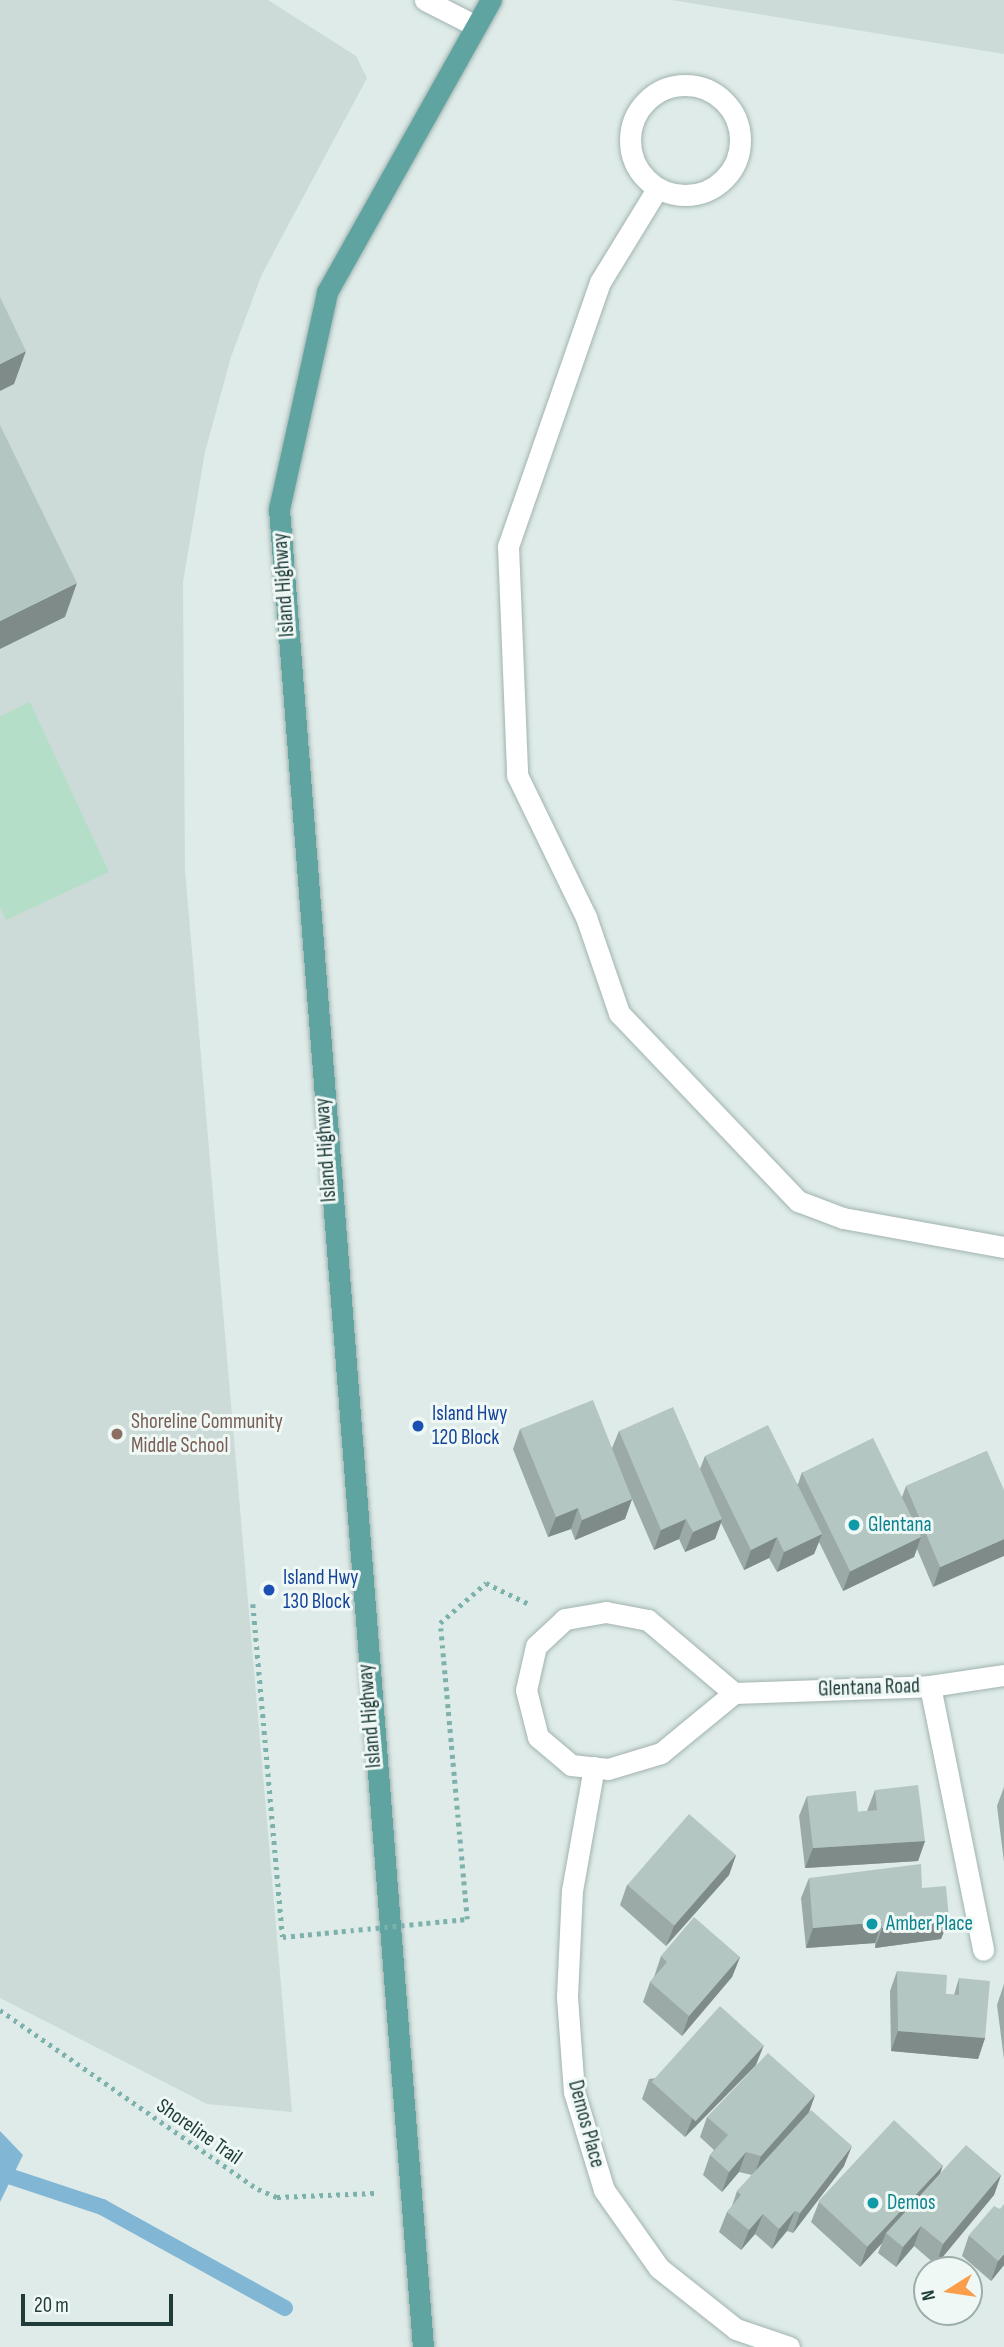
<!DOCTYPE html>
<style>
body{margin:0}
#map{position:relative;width:1004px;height:2347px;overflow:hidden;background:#deebe8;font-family:"Sofia Sans Condensed",sans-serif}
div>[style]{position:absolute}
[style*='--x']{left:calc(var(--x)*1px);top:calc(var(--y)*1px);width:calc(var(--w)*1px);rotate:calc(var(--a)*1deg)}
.built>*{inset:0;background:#cddbd8}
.green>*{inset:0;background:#b5dec9}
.water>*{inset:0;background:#82b6d5}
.stream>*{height:16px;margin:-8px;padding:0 8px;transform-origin:8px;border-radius:8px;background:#82b6d5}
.path>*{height:4.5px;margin-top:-2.25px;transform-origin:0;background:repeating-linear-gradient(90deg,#7db1ac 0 3.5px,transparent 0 8.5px)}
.roads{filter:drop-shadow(0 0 2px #a1b3b0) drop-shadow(0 0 2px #a1b3b0)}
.minor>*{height:21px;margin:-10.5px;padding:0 10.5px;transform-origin:10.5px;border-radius:10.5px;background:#fff}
.minor>.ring{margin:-10.5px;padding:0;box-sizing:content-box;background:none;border:21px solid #fff;border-radius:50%}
.major>*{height:21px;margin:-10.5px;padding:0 10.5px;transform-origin:10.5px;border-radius:10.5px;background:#60a4a1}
.path-bridge>*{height:4.5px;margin-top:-2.25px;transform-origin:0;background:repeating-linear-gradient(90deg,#7db1ac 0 3.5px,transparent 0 8.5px)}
.wall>*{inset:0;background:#9baaa7}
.shaded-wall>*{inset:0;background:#7e8b88}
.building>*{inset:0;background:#b4c6c2;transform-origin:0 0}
.dots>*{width:19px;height:19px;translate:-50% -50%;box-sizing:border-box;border:4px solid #eff8f5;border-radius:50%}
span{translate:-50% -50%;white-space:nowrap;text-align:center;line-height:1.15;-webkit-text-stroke:6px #eff8f5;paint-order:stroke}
.street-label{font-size:21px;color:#1f3c3a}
.transit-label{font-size:21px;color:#164399}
.left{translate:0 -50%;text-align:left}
.education-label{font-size:21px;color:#785e54}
.culture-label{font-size:21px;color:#0d838f}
.north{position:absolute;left:913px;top:2256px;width:70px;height:70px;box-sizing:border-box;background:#eff8f5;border:2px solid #9cadaa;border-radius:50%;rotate:258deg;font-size:19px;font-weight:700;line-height:28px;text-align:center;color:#1f3c3a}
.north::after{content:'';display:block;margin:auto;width:24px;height:32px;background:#fb9e4c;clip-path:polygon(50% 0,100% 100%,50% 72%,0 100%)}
.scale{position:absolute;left:21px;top:2294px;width:152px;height:32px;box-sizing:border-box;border:4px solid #1f3c3a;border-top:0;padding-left:9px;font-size:21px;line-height:24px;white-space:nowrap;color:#1f3c3a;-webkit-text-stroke:5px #eff8f5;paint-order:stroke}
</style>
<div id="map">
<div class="built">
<div style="clip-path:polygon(0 0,268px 0,356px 56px,367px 78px,262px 274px,231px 357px,205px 452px,183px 582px,185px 870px,292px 2112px,207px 2104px,0 1998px)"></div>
<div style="clip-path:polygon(671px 0,1004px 0,1004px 54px)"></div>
</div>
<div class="green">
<div style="clip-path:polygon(30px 702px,109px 872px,6px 920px,0 907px,0 716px)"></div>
</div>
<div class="water">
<div style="clip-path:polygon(0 2131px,23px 2155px,0 2202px)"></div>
</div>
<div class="stream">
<div style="--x:0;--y:2173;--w:108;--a:18.4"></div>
<div style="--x:102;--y:2207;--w:209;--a:28.9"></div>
</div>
<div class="path">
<div style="--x:440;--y:1623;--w:61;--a:-41"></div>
<div style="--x:486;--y:1583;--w:48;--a:26"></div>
<div style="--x:0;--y:2010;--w:314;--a:34.8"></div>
<div style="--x:258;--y:2189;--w:21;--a:23"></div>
<div style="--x:277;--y:2197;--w:98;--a:-2.3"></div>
</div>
<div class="roads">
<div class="minor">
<div style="--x:425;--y:0;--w:55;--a:27"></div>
<div class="ring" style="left:630px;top:85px;width:89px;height:89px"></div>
<div style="--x:657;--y:189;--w:109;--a:121.5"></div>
<div style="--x:600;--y:282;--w:280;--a:109.2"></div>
<div style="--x:508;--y:546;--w:229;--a:87.7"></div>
<div style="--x:517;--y:775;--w:158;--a:64.1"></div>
<div style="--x:586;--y:917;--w:102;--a:71"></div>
<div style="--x:619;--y:1013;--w:260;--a:46.4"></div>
<div style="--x:798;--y:1201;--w:48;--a:20.7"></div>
<div style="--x:843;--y:1218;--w:164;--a:10.2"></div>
<div style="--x:930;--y:1686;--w:269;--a:78.6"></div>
<div style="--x:734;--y:1693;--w:113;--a:-139.7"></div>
<div style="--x:648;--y:1620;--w:43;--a:-169.2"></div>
<div style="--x:606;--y:1612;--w:42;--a:170.3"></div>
<div style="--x:565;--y:1619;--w:40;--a:137"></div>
<div style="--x:536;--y:1646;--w:45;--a:102.8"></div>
<div style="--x:526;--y:1690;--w:49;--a:75.7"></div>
<div style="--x:538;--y:1737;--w:43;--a:40.3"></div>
<div style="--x:571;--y:1765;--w:37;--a:6"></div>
<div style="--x:608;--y:1769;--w:55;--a:-16.8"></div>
<div style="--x:661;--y:1753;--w:94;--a:-39.4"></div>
<div style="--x:734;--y:1693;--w:196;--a:-2"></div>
<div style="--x:930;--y:1686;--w:75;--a:-8.5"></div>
<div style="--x:594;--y:1767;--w:125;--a:100.1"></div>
<div style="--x:572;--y:1890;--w:107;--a:92.7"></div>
<div style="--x:567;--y:1997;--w:95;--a:85.8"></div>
<div style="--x:574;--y:2092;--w:102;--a:73"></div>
<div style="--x:604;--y:2190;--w:95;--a:54.8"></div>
<div style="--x:659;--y:2268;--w:98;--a:38.4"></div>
<div style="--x:736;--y:2329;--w:56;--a:18.8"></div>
</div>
<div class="major">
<div style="--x:423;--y:2347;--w:1844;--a:-94.48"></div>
<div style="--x:279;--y:509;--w:222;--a:-77.5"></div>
<div style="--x:327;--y:292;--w:335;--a:-60.7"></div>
</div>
</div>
<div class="path-bridge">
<div style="--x:253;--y:1604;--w:334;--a:84.9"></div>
<div style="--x:283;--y:1937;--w:185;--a:-5.6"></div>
<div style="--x:467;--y:1919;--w:297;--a:-95.2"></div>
</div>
<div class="wall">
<div style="clip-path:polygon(520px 1429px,612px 1448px,619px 1431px,700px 1469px,705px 1456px,798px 1484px,802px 1472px,902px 1497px,906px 1486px,987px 1451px,933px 1587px,917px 1549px,914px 1557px,843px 1591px,819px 1542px,814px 1554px,777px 1572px,769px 1558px,744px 1570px,721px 1523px,715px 1539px,685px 1552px,679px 1539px,654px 1550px,632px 1499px,625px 1519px,575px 1540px,571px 1529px,548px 1537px,513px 1449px)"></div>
<div style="clip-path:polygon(1004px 1787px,1004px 1862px,997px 1806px)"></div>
<div style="clip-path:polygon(875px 1790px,925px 1841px,918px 1861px,805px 1868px,799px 1816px,807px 1796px,858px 1812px,867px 1811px)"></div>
<div style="clip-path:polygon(736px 1855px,729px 1875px,666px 1946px,620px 1905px,627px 1885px)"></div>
<div style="clip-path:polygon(809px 1878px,922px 1888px,949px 1919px,941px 1939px,875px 1948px,875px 1943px,806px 1948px,801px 1898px)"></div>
<div style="clip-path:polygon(661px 1956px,740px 1957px,732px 1977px,682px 2036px,643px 2002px,650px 1982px,654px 1977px)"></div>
<div style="clip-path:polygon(897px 1971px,946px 1994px,954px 1995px,959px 1978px,985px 2038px,978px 2059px,891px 2051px,890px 1991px)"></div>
<div style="clip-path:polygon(1004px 1984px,1004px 2059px,997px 2005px)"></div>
<div style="clip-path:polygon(756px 2065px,685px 2137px,642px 2099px,649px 2079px)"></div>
<div style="clip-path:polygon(815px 2095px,808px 2114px,844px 2166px,793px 2233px,787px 2231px,772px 2249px,755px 2234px,741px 2250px,719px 2232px,727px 2212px,732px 2206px,737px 2191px,752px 2175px,739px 2172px,722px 2192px,703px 2175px,710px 2155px,714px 2150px,700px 2137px,707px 2117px)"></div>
<div style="clip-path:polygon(943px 2165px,940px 2174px,1001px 2175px,994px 2195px,936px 2265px,914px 2246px,896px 2267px,878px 2253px,882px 2243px,860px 2267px,811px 2222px,819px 2202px)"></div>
<div style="clip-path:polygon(969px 2235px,1004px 2265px,991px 2281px,962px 2256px)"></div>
</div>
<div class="shaded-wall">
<div style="clip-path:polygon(26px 351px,14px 384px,0 391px,0 364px)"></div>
<div style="clip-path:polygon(77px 583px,65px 617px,0 649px,0 621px)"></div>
<div style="clip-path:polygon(632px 1499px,625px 1519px,575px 1540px,582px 1520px)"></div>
<div style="clip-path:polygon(578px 1508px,571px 1529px,548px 1537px,556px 1517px)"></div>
<div style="clip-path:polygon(686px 1519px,679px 1539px,654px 1550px,661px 1530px)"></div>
<div style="clip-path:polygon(722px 1519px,715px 1539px,685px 1552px,693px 1532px)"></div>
<div style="clip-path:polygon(822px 1534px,814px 1554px,777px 1572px,784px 1552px)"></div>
<div style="clip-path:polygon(777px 1537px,769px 1558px,744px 1570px,751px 1550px)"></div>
<div style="clip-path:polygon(921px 1537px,914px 1557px,843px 1591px,850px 1571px)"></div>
<div style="clip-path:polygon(1004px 1539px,1004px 1556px,933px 1587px,940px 1567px)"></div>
<div style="clip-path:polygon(925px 1841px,918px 1861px,805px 1868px,813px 1848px)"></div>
<div style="clip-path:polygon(736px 1855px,729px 1875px,666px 1946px,674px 1926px)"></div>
<div style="clip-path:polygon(949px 1919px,941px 1939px,875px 1948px,882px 1928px)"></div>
<div style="clip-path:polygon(882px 1922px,875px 1943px,806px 1948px,813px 1928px)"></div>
<div style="clip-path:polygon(740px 1957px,732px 1977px,682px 2036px,689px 2016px)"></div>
<div style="clip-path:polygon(898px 2031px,985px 2038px,978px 2059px,891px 2051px)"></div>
<div style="clip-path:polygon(764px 2045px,756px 2065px,685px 2137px,693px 2117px)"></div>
<div style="clip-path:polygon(815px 2095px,808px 2115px,754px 2176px,761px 2156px)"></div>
<div style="clip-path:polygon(852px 2146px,844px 2166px,793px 2233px,800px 2213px)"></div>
<div style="clip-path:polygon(746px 2152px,739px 2172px,722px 2192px,729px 2172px)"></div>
<div style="clip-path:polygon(943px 2165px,936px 2185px,886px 2233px,882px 2243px,860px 2267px,867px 2247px)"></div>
<div style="clip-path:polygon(1001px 2175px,994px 2195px,936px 2265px,943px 2244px)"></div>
<div style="clip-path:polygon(795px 2211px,787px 2231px,772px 2249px,779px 2229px)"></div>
<div style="clip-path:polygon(763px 2214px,755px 2234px,741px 2250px,749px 2230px)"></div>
<div style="clip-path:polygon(921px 2226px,914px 2246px,896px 2267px,903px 2247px)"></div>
<div style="clip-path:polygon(1004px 2254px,1004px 2265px,991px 2281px,998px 2261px)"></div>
</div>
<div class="building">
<div style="clip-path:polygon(0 297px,26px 351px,0 364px)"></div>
<div style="clip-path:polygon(0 425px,77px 583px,0 621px)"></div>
<div style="clip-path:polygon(593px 1400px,632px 1499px,582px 1520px,578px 1508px,556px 1517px,520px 1429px)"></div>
<div style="clip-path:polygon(673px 1407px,722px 1519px,693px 1532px,686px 1519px,661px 1530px,619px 1431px)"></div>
<div style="clip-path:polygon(768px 1425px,822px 1534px,784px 1552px,777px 1537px,751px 1550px,705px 1456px)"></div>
<div style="left:873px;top:1438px;width:110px;height:79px;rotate:64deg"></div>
<div style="clip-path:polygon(987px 1451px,1004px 1490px,1004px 1539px,940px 1567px,906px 1486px)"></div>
<div style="clip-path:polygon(918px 1785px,925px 1841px,813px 1848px,807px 1796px,856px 1791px,858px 1812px,877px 1810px,875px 1790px)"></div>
<div style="left:689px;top:1814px;width:62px;height:94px;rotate:41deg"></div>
<div style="clip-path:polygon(921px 1864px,922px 1888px,946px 1886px,949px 1919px,882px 1928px,882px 1922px,813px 1928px,809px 1878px)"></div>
<div style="clip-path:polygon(694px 1917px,740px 1957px,689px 2016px,650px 1982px,667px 1962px,661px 1956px)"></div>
<div style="clip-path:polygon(897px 1971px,947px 1975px,946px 1994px,959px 1995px,959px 1978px,990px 1981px,985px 2038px,898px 2031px)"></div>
<div style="left:720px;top:2006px;width:59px;height:102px;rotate:42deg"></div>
<div style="clip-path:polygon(768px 2053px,815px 2095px,761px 2156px,746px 2152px,729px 2172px,710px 2155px,728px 2135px,707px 2117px)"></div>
<div style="clip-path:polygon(811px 2110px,852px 2146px,800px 2213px,795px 2211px,779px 2229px,763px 2214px,749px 2230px,727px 2212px,741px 2195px,737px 2191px)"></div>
<div style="left:894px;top:2120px;width:67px;height:111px;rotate:43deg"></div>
<div style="clip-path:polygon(966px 2145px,1001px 2175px,943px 2244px,921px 2226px,903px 2247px,886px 2233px)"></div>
<div style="clip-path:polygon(1004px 2204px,1004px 2254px,998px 2261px,969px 2235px,994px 2206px,1000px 2209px)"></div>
</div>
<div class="dots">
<div style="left:418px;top:1426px;background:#1a4fb4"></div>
<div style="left:117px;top:1434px;background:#8d6e63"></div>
<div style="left:854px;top:1525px;background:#0f9aa8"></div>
<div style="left:269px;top:1590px;background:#1a4fb4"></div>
<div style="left:872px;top:1924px;background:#0f9aa8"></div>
<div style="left:873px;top:2203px;background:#0f9aa8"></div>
</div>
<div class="street-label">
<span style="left:284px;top:585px;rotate:-94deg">Island Highway</span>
<span style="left:326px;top:1150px;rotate:-94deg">Island Highway</span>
<span style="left:869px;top:1688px;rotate:-2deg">Glentana Road</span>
<span style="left:370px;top:1716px;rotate:-95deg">Island Highway</span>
<span style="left:586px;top:2124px;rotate:75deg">Demos Place</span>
<span style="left:199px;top:2132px;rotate:35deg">Shoreline Trail</span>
</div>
<div class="transit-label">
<span class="left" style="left:432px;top:1426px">Island Hwy<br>120 Block</span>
<span class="left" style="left:283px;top:1590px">Island Hwy<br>130 Block</span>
</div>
<div class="education-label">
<span class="left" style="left:131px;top:1434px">Shoreline Community<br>Middle School</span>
</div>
<div class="culture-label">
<span class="left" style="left:868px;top:1525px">Glentana</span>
<span class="left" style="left:886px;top:1924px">Amber Place</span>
<span class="left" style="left:887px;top:2203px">Demos</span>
</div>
<div class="north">N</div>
<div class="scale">20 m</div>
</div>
